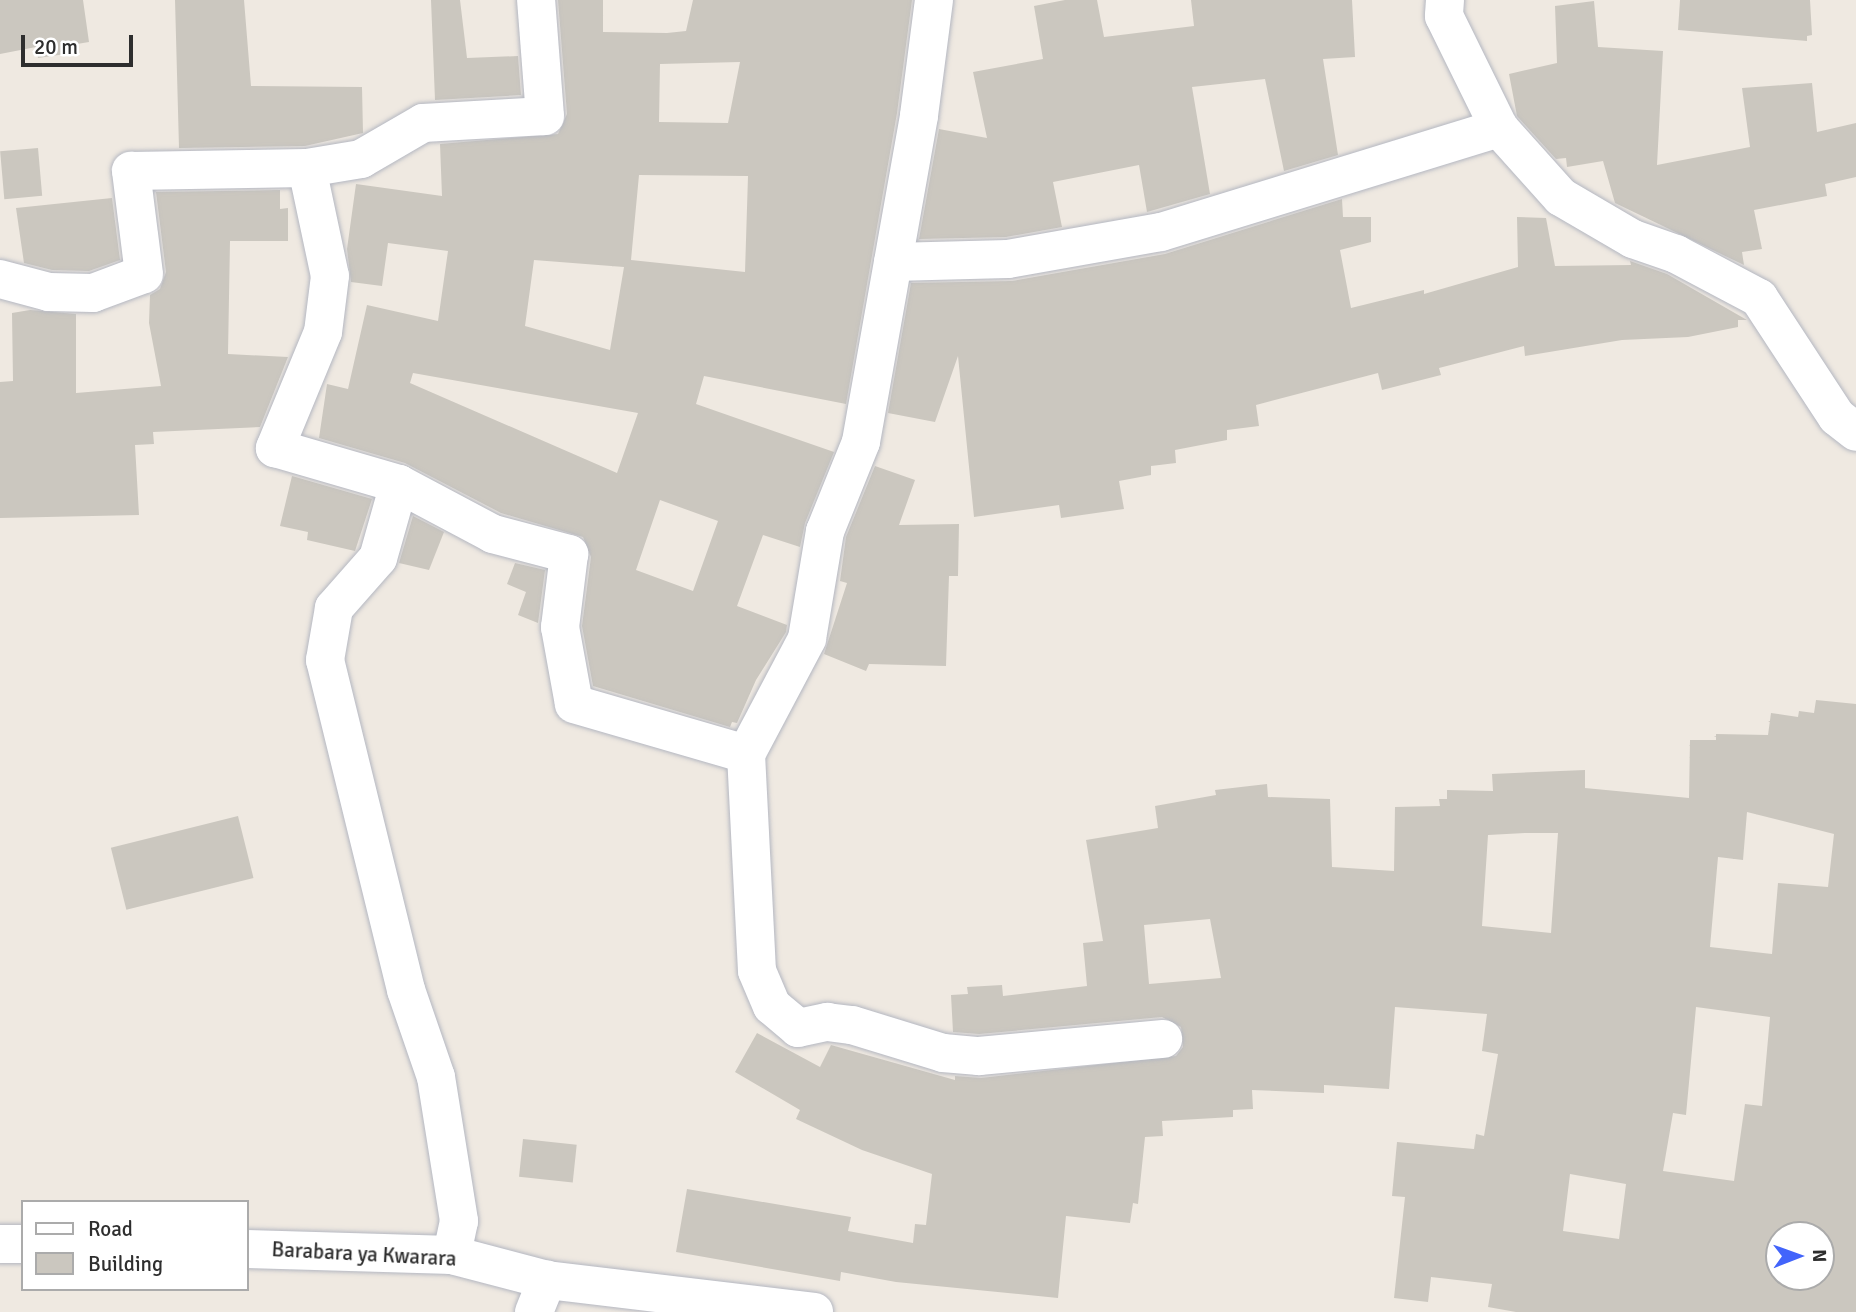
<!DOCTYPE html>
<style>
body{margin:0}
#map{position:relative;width:1856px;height:1312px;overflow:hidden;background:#efe9e1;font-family:Signika,sans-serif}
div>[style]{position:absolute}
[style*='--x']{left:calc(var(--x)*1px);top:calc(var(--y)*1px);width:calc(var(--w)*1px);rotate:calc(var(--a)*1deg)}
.building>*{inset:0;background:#cbc7bf;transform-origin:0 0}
.roads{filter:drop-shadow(0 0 2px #b4b7c1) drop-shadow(0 0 2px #b4b7c1)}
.minor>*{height:38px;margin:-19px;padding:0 19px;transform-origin:19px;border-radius:19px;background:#fff}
span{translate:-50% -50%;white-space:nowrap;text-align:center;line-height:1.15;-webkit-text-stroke:5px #fff;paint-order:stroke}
.street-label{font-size:21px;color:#2e2e2e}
.legend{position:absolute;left:21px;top:1200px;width:228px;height:91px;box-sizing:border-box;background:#fff;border:2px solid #ababab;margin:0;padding:9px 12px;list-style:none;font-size:21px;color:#2e2e2e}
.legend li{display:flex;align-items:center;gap:14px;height:35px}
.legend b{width:35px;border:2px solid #ababab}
.north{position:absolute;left:1765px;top:1221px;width:70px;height:70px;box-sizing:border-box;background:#fff;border:2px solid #ababab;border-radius:50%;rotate:89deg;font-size:19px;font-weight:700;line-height:28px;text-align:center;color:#2e2e2e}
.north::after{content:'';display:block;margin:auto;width:24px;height:32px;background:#4264fb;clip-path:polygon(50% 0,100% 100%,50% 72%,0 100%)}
.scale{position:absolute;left:21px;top:35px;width:112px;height:32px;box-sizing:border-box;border:4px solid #2e2e2e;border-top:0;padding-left:9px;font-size:21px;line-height:24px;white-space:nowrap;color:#2e2e2e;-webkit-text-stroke:5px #fff;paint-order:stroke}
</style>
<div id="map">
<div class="building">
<div style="clip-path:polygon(0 0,83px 0,89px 42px,71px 45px,72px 53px,38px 58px,36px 47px,0 54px)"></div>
<div style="clip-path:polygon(175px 0,244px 0,251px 86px,362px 87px,363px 133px,305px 146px,179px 148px)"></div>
<div style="clip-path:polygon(431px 0,460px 0,467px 58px,518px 56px,521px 95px,435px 100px)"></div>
<div style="clip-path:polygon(evenodd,558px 0,603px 0,603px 32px,667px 33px,686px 31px,693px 0,912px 0,897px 113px,846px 404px,704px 376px,696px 404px,834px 452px,805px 523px,800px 547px,763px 535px,737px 606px,787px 625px,786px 632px,756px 680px,737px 723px,732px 722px,730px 727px,593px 686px,582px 626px,591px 557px,583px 537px,501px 513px,405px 463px,319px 438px,327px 384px,348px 389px,367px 305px,438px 321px,448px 251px,388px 243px,382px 286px,351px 282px,347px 249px,356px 184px,442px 196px,440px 144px,558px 134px,567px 114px,558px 0,740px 62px,728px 123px,659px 122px,660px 64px,740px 62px,558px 0,639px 175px,748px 176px,745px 272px,631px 260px,639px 175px,558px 0,534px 260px,624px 267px,610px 350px,525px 326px,534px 260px,558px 0,413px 373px,638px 413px,617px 473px,410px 383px,413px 373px,558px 0,660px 500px,718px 521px,693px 591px,636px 570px,660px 500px)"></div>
<div style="clip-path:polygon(1065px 0,1097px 0,1104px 37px,1194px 26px,1191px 0,1352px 0,1355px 57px,1323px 59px,1338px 155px,1284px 171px,1265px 79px,1192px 87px,1210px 194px,1147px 212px,1139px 165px,1053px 182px,1062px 227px,1006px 237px,919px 239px,939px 129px,987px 138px,973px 72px,1043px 59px,1034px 6px)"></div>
<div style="clip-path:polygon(1680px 0,1810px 0,1812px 35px,1807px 36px,1807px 41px,1678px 30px)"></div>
<div style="clip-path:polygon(1594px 1px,1598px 47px,1663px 51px,1657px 165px,1750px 147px,1742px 88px,1812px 83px,1817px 132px,1856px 123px,1856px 177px,1825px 184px,1827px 196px,1754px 210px,1762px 249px,1742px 252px,1744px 265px,1615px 203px,1603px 161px,1567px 167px,1566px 158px,1556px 159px,1517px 116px,1509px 74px,1557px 63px,1555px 6px)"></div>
<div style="left:38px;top:148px;width:48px;height:38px;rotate:85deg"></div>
<div style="clip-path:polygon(280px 190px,280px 209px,288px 208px,288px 241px,230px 241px,228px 354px,288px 357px,260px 427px,153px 432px,154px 444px,135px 445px,139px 515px,0 518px,0 382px,13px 381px,12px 313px,30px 310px,76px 314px,76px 393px,161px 386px,149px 323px,150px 295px,160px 289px,166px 272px,156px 192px)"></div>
<div style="clip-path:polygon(112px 198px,120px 260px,89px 271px,52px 270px,24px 263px,16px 208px)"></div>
<div style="clip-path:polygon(1342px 199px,1343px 217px,1371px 217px,1371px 242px,1340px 250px,1351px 308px,1424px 290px,1424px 294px,1518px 267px,1517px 217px,1546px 218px,1555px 266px,1631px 265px,1630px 261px,1667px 274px,1747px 320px,1738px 320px,1738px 327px,1688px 337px,1622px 340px,1525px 356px,1524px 346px,1439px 368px,1441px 375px,1382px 390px,1378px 373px,1256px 405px,1259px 426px,1227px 430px,1227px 440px,1175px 450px,1176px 463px,1151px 466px,1151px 475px,1119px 481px,1124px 509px,1061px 518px,1059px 505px,974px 517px,958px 356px,935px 422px,888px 413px,911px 283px,1012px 281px,1165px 254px)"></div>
<div style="clip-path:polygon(875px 466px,915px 480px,899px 525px,959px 524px,958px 576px,949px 576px,946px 666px,869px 664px,866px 671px,824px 654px,847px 583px,840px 581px,846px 537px)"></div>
<div style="clip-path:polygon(292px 476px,372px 499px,355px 551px,307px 540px,308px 532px,280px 526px)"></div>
<div style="clip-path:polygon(413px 516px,444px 532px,429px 570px,399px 563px)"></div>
<div style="clip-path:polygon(515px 563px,545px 570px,538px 623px,518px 615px,526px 592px,507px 584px)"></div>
<div style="clip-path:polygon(evenodd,1816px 700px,1856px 704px,1856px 1312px,1516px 1312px,1488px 1307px,1492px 1284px,1431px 1277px,1428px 1302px,1394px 1298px,1405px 1197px,1392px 1196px,1397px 1142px,1474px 1149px,1476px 1134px,1484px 1136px,1498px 1054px,1482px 1051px,1487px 1014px,1395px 1007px,1389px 1089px,1324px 1085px,1324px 1093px,1252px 1090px,1253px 1109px,1233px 1110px,1233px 1117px,1162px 1121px,1163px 1136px,1145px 1137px,1138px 1204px,1133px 1203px,1130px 1223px,1066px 1216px,1058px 1298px,896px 1282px,841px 1272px,840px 1281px,676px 1252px,687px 1189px,851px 1217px,848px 1231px,913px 1243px,915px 1224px,926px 1225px,932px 1174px,862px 1150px,796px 1119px,800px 1110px,735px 1072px,757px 1033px,820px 1067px,831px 1045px,955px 1080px,955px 1076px,981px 1078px,1176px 1056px,1183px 1047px,1181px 1027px,1162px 1017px,979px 1034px,953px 1032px,951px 995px,968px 994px,967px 987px,1002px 985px,1003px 996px,1087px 986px,1083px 943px,1103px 941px,1086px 840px,1158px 828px,1155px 806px,1216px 795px,1215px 790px,1267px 784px,1268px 797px,1330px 799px,1332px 867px,1394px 871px,1395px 807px,1440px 806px,1439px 799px,1447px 799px,1447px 790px,1493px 791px,1492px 774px,1585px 770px,1585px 788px,1689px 798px,1690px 740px,1716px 740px,1716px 734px,1768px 735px,1771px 713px,1798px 717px,1799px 711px,1814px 713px,1816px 700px,1747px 812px,1834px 834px,1828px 887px,1778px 883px,1772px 954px,1710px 947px,1718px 857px,1743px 860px,1747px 812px,1816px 700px,1525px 833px,1558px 833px,1551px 933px,1482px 926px,1488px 835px,1525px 833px,1816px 700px,1210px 919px,1221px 978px,1149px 984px,1144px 925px,1210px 919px,1816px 700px,1696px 1007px,1770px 1017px,1762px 1106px,1745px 1104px,1734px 1181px,1663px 1171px,1673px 1113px,1686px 1115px,1696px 1007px,1816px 700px,1570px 1174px,1626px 1184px,1619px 1239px,1563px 1231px,1570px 1174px,1816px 700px,1779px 1235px,1821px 1235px,1821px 1277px,1779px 1277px,1779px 1235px)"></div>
<div style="left:238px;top:816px;width:64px;height:131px;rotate:76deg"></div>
<div style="left:523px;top:1139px;width:54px;height:38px;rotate:6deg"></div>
</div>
<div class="roads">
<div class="minor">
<div style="--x:934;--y:0;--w:117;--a:97.4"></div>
<div style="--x:919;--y:116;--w:331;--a:100.1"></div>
<div style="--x:861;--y:442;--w:96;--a:112"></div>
<div style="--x:825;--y:531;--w:109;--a:99.5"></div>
<div style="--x:807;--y:639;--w:130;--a:117.9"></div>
<div style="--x:746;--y:754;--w:217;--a:87.1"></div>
<div style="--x:757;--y:971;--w:38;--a:67"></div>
<div style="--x:772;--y:1006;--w:34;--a:40"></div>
<div style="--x:798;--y:1028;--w:30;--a:-12"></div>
<div style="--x:827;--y:1022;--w:25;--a:7"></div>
<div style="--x:852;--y:1025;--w:95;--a:17.1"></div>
<div style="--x:943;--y:1053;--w:36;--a:5"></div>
<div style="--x:979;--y:1056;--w:185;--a:-5.3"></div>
<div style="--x:1445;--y:0;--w:16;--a:94"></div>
<div style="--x:1444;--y:16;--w:125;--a:63.8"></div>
<div style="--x:1499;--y:128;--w:93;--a:48.1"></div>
<div style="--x:1561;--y:197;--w:83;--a:30.3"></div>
<div style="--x:1633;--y:239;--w:46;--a:19.2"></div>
<div style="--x:1676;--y:254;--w:94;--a:27.9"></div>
<div style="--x:1759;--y:298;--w:142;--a:56.8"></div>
<div style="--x:1837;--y:417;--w:24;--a:38"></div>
<div style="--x:307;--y:168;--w:110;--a:78"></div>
<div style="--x:330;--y:276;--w:56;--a:97.1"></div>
<div style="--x:323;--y:332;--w:126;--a:112.5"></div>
<div style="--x:275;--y:448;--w:129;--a:16.2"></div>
<div style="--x:399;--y:484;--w:106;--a:28"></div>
<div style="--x:493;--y:534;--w:79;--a:14.7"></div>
<div style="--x:569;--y:554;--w:74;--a:97"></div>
<div style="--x:560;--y:627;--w:78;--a:79.7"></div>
<div style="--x:574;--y:704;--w:179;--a:16.2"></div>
<div style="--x:893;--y:262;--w:115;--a:-1.5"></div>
<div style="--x:1008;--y:259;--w:155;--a:-10"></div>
<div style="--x:1161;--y:232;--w:354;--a:-17.1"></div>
<div style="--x:0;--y:279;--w:51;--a:14.9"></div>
<div style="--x:49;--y:292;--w:44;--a:1.3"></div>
<div style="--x:93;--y:293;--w:54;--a:-20.4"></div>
<div style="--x:144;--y:274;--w:104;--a:-97.2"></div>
<div style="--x:131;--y:171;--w:176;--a:-1"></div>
<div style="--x:307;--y:168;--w:55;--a:-9.5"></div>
<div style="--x:361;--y:159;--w:72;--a:-30.1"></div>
<div style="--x:423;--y:123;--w:122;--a:-3.3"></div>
<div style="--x:545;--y:116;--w:116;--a:-94.4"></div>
<div style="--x:399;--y:484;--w:77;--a:105.8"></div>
<div style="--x:378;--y:558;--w:67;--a:131.3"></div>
<div style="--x:334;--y:608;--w:53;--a:99.8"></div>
<div style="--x:325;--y:660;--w:340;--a:76.2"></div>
<div style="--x:406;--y:990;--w:92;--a:71"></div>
<div style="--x:436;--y:1077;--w:146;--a:80.9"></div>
<div style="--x:459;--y:1221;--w:35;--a:102"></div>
<div style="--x:0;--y:1244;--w:23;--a:0"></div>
<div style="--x:247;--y:1249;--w:205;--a:1.7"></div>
<div style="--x:452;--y:1255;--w:98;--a:14.7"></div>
<div style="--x:547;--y:1280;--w:269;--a:6.8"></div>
<div style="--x:534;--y:1312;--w:35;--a:-68"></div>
</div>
</div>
<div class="street-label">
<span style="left:364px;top:1254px;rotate:3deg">Barabara ya Kwarara</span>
</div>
<ul class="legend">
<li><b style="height:9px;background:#fff"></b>Road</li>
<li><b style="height:19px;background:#cbc7bf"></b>Building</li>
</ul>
<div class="north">N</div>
<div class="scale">20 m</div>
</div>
